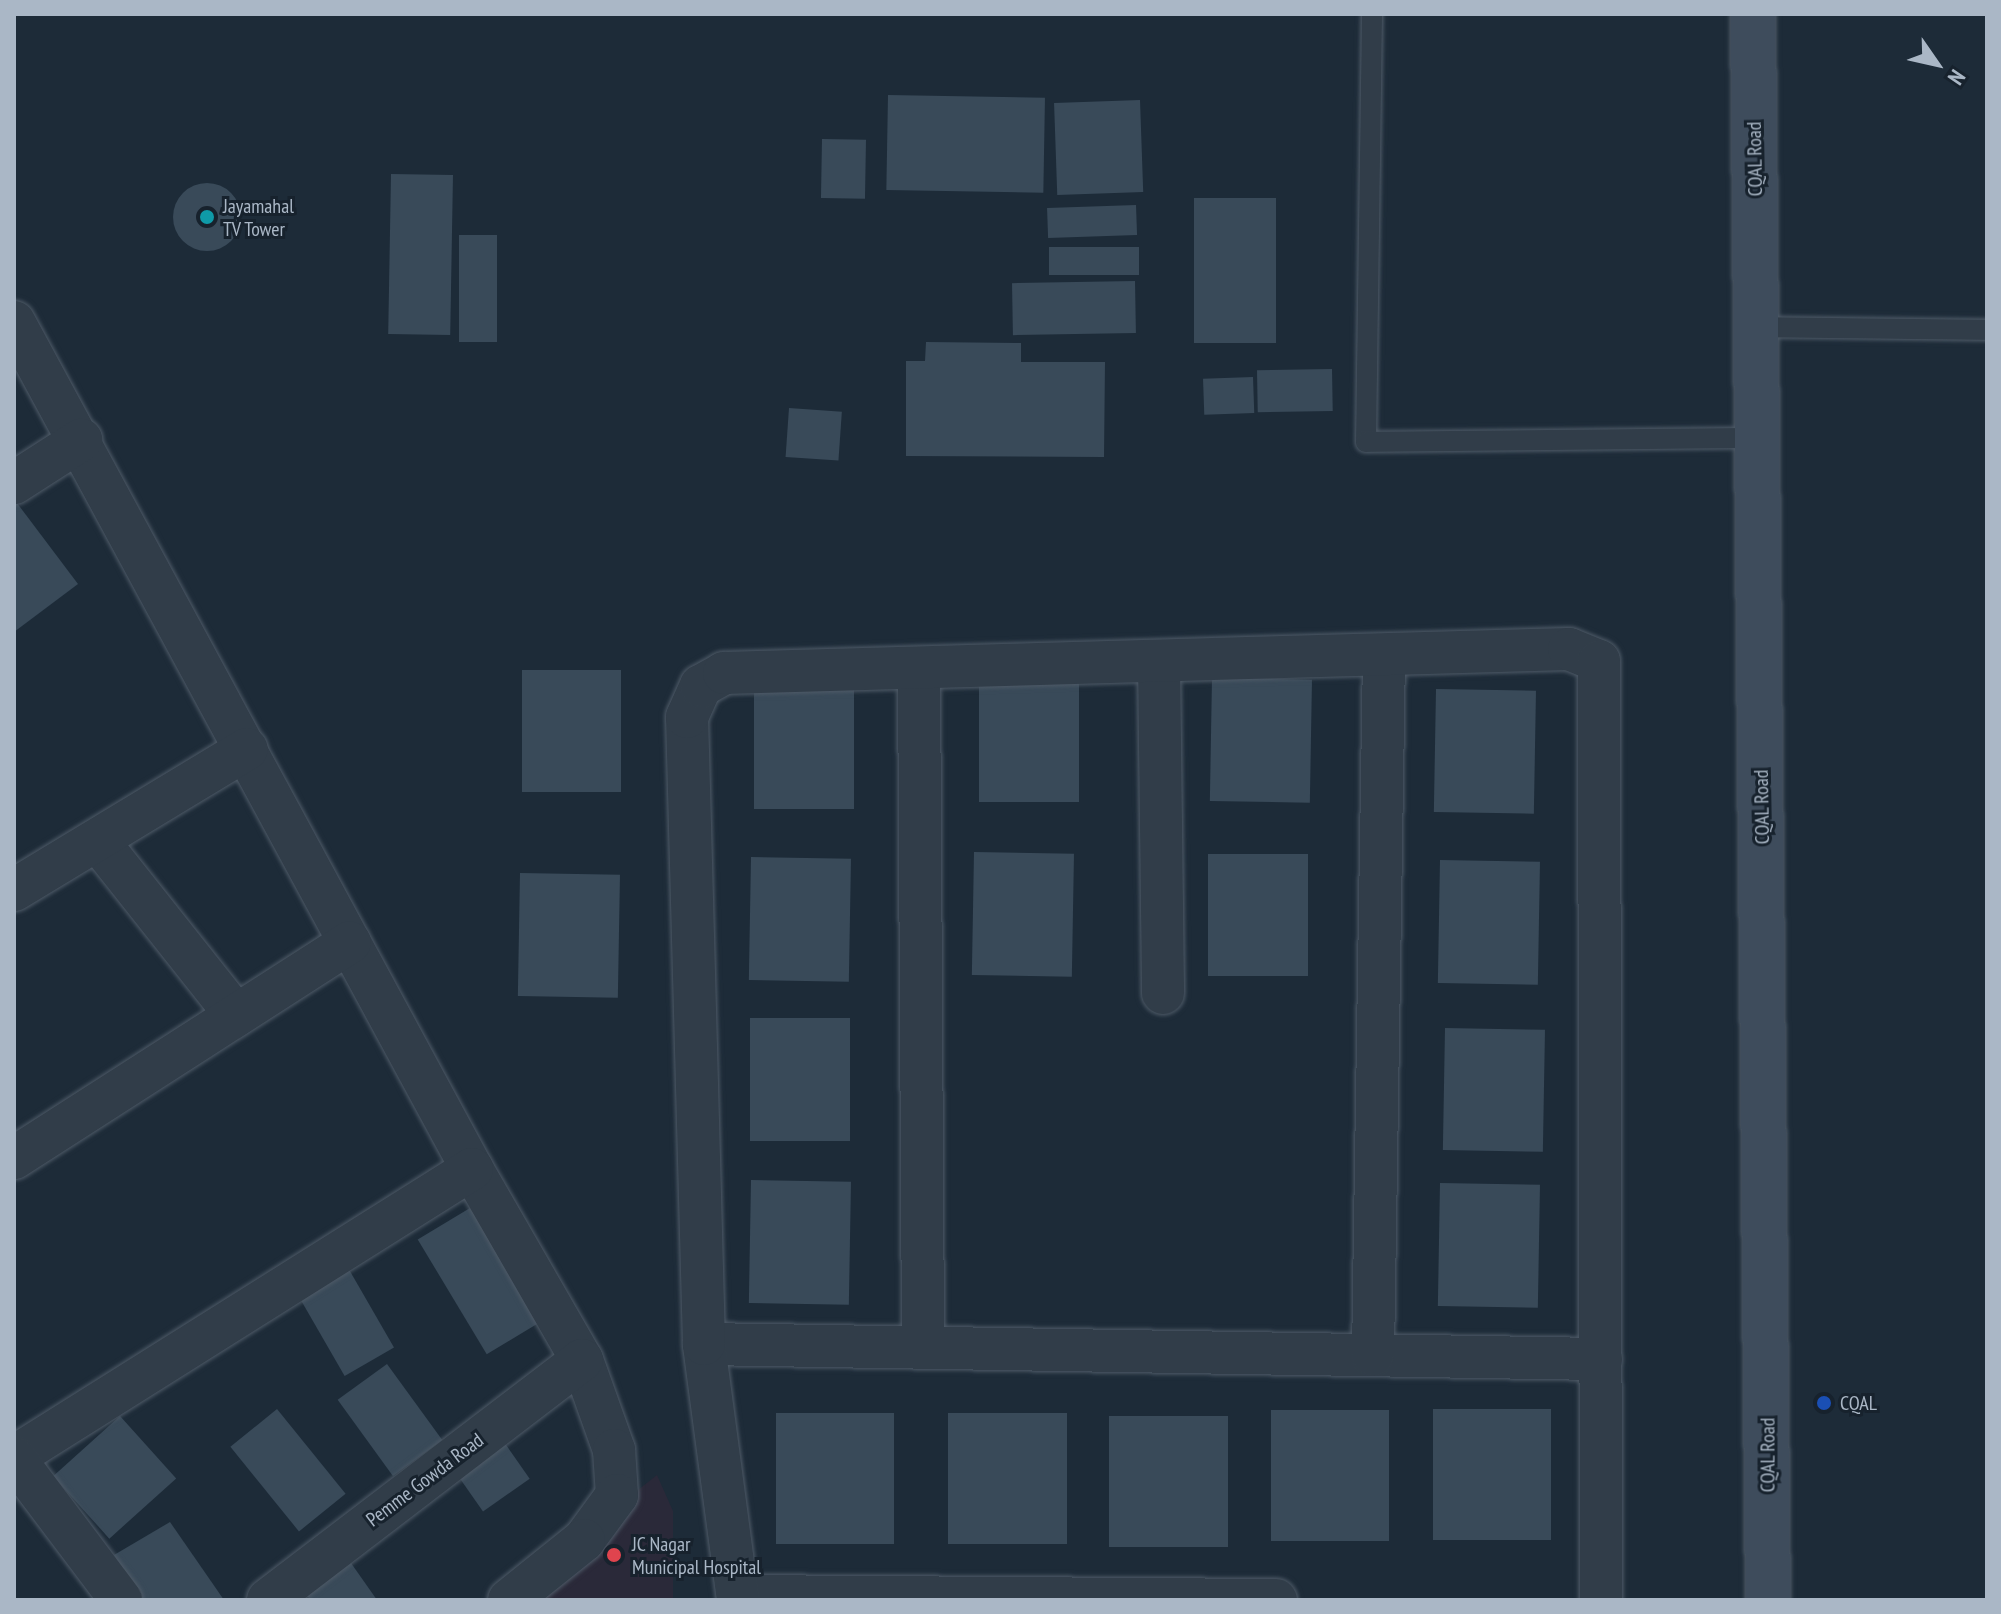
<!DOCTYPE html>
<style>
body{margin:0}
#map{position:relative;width:2001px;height:1614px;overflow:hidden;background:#1d2b38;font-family:"PT Sans Narrow",sans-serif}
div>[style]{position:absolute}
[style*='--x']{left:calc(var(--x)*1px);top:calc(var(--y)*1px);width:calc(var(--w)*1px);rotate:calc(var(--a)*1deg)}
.medical>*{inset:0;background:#2a2939}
.building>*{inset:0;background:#394a59;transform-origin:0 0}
.round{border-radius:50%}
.roads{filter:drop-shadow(0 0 2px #4e5a67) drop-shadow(0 0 2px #4e5a67)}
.service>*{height:20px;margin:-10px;padding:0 10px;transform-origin:10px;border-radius:10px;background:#313d49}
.minor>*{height:42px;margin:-21px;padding:0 21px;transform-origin:21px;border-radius:21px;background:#313d49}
.secondary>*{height:44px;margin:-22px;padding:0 22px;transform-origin:22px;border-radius:22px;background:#3e4c5c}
.dots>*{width:22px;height:22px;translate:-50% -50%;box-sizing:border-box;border:4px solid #17222d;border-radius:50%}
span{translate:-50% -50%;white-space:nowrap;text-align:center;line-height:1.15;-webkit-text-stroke:6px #17222d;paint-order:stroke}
.street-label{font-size:20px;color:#aab7c6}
.poi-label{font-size:20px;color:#aab7c6}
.left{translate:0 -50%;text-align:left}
.frame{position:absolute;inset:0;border:16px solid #aab7c6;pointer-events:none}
.north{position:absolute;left:1897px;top:24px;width:80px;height:80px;-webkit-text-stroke:6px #17222d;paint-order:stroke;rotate:124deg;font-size:22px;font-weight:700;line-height:32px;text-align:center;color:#aab7c6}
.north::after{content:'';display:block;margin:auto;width:28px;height:36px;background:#aab7c6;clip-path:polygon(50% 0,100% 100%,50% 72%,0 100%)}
</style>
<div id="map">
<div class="medical">
<div style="clip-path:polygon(657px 1475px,673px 1511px,673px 1600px,498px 1600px)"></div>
</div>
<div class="building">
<div style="left:888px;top:95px;width:157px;height:95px;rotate:1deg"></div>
<div style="left:1140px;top:100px;width:92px;height:86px;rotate:88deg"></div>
<div style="left:822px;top:139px;width:44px;height:59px;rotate:1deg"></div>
<div style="left:391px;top:174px;width:62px;height:160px;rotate:1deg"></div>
<div class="round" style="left:173px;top:183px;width:68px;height:68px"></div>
<div style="left:1194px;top:198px;width:82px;height:145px"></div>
<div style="left:1136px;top:205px;width:30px;height:89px;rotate:88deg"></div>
<div style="left:459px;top:235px;width:38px;height:107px"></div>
<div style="left:1049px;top:247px;width:90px;height:28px"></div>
<div style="left:1135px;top:281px;width:52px;height:123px;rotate:89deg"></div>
<div style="clip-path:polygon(926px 342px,1021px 343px,1021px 362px,1105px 362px,1104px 457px,906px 456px,906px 361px,925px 361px)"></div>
<div style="left:1332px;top:369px;width:42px;height:75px;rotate:89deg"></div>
<div style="left:1253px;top:377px;width:36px;height:50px;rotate:88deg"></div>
<div style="left:789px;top:408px;width:53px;height:49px;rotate:4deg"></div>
<div style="clip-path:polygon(17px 503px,78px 584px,14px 632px,14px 505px)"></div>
<div style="left:522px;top:670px;width:99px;height:122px"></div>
<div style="left:1212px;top:678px;width:100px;height:123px;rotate:1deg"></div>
<div style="left:979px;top:680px;width:100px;height:122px"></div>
<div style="left:754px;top:687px;width:100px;height:122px"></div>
<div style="left:1436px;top:689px;width:100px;height:123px;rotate:1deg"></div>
<div style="left:974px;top:852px;width:100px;height:123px;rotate:1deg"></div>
<div style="left:1208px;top:854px;width:100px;height:122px"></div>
<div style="left:751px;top:857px;width:100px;height:123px;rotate:1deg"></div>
<div style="left:1440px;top:860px;width:100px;height:123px;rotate:1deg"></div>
<div style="left:520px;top:873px;width:100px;height:123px;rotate:1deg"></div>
<div style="left:750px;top:1018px;width:100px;height:123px"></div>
<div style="left:1445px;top:1028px;width:100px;height:122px;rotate:1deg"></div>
<div style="left:751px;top:1180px;width:100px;height:123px;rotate:1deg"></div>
<div style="left:1440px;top:1183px;width:100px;height:123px;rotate:1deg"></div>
<div style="left:470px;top:1208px;width:134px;height:61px;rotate:59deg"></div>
<div style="left:347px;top:1266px;width:94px;height:57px;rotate:60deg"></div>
<div style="left:387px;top:1364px;width:94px;height:61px;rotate:54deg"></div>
<div style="left:277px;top:1409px;width:109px;height:60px;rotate:51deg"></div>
<div style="left:1551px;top:1409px;width:131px;height:118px;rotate:90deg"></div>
<div style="left:1389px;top:1410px;width:131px;height:118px;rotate:90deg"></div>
<div style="left:894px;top:1413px;width:131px;height:118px;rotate:90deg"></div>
<div style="left:1067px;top:1413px;width:131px;height:119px;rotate:90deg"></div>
<div style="left:120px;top:1416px;width:84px;height:90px;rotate:48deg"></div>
<div style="left:1228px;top:1416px;width:131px;height:119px;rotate:90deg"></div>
<div style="left:497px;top:1432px;width:57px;height:57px;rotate:55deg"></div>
<div style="clip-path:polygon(170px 1522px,224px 1600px,138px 1600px,114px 1555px)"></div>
<div style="clip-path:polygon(351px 1563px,377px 1600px,310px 1600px,306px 1594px)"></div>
</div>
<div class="roads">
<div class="service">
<div style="--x:1372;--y:14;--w:428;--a:90.8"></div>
<div style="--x:1366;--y:442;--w:392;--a:-0.6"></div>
<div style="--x:1756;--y:327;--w:231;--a:0.7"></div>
</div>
<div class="minor">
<div style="--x:14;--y:322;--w:963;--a:61.6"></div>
<div style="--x:472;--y:1169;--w:220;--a:60.1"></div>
<div style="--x:582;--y:1360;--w:96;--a:70.4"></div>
<div style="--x:614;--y:1450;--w:45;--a:86.2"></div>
<div style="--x:617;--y:1495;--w:56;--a:126.3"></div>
<div style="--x:584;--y:1540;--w:96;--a:141.3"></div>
<div style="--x:14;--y:483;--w:80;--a:-32.7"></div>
<div style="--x:1159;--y:661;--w:332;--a:89.3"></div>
<div style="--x:919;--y:668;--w:679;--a:89.66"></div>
<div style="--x:98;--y:841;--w:222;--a:51.6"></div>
<div style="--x:14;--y:890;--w:272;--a:-31.2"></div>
<div style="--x:14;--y:1158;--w:399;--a:-32.7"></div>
<div style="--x:704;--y:1344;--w:897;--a:0.96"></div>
<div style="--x:1373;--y:1355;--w:700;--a:-89.1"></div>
<div style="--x:14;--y:1457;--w:541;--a:-32.16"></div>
<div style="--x:14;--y:1458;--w:178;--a:53"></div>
<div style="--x:738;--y:1596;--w:538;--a:0.43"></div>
<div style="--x:268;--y:1600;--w:395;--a:-37.4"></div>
<div style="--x:738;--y:1600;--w:258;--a:-97.6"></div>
<div style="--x:704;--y:1344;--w:627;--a:-91.55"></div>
<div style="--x:687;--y:717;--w:34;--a:-66"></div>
<div style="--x:701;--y:686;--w:26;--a:-29"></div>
<div style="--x:724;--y:673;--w:845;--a:-1.63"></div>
<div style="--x:1569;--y:649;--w:32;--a:22"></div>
<div style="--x:1599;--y:661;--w:939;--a:89.88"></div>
</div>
<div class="secondary">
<div style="--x:1753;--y:14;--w:1586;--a:89.46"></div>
</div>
</div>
<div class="dots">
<div style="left:207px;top:217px;background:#0f9aa8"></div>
<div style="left:1824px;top:1403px;background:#1a4fb4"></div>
<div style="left:614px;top:1555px;background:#e0444e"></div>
</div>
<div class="street-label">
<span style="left:1755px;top:159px;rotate:-91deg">CQAL Road</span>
<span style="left:1762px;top:807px;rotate:-91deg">CQAL Road</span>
<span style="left:1768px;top:1455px;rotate:-90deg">CQAL Road</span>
<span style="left:425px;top:1480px;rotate:-37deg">Pemme Gowda Road</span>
</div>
<div class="poi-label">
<span class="left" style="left:223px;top:218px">Jayamahal<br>TV Tower</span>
<span class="left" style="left:1840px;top:1403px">CQAL</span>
<span class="left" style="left:632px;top:1556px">JC Nagar<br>Municipal Hospital</span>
</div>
<div class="frame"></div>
<div class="north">N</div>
</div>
